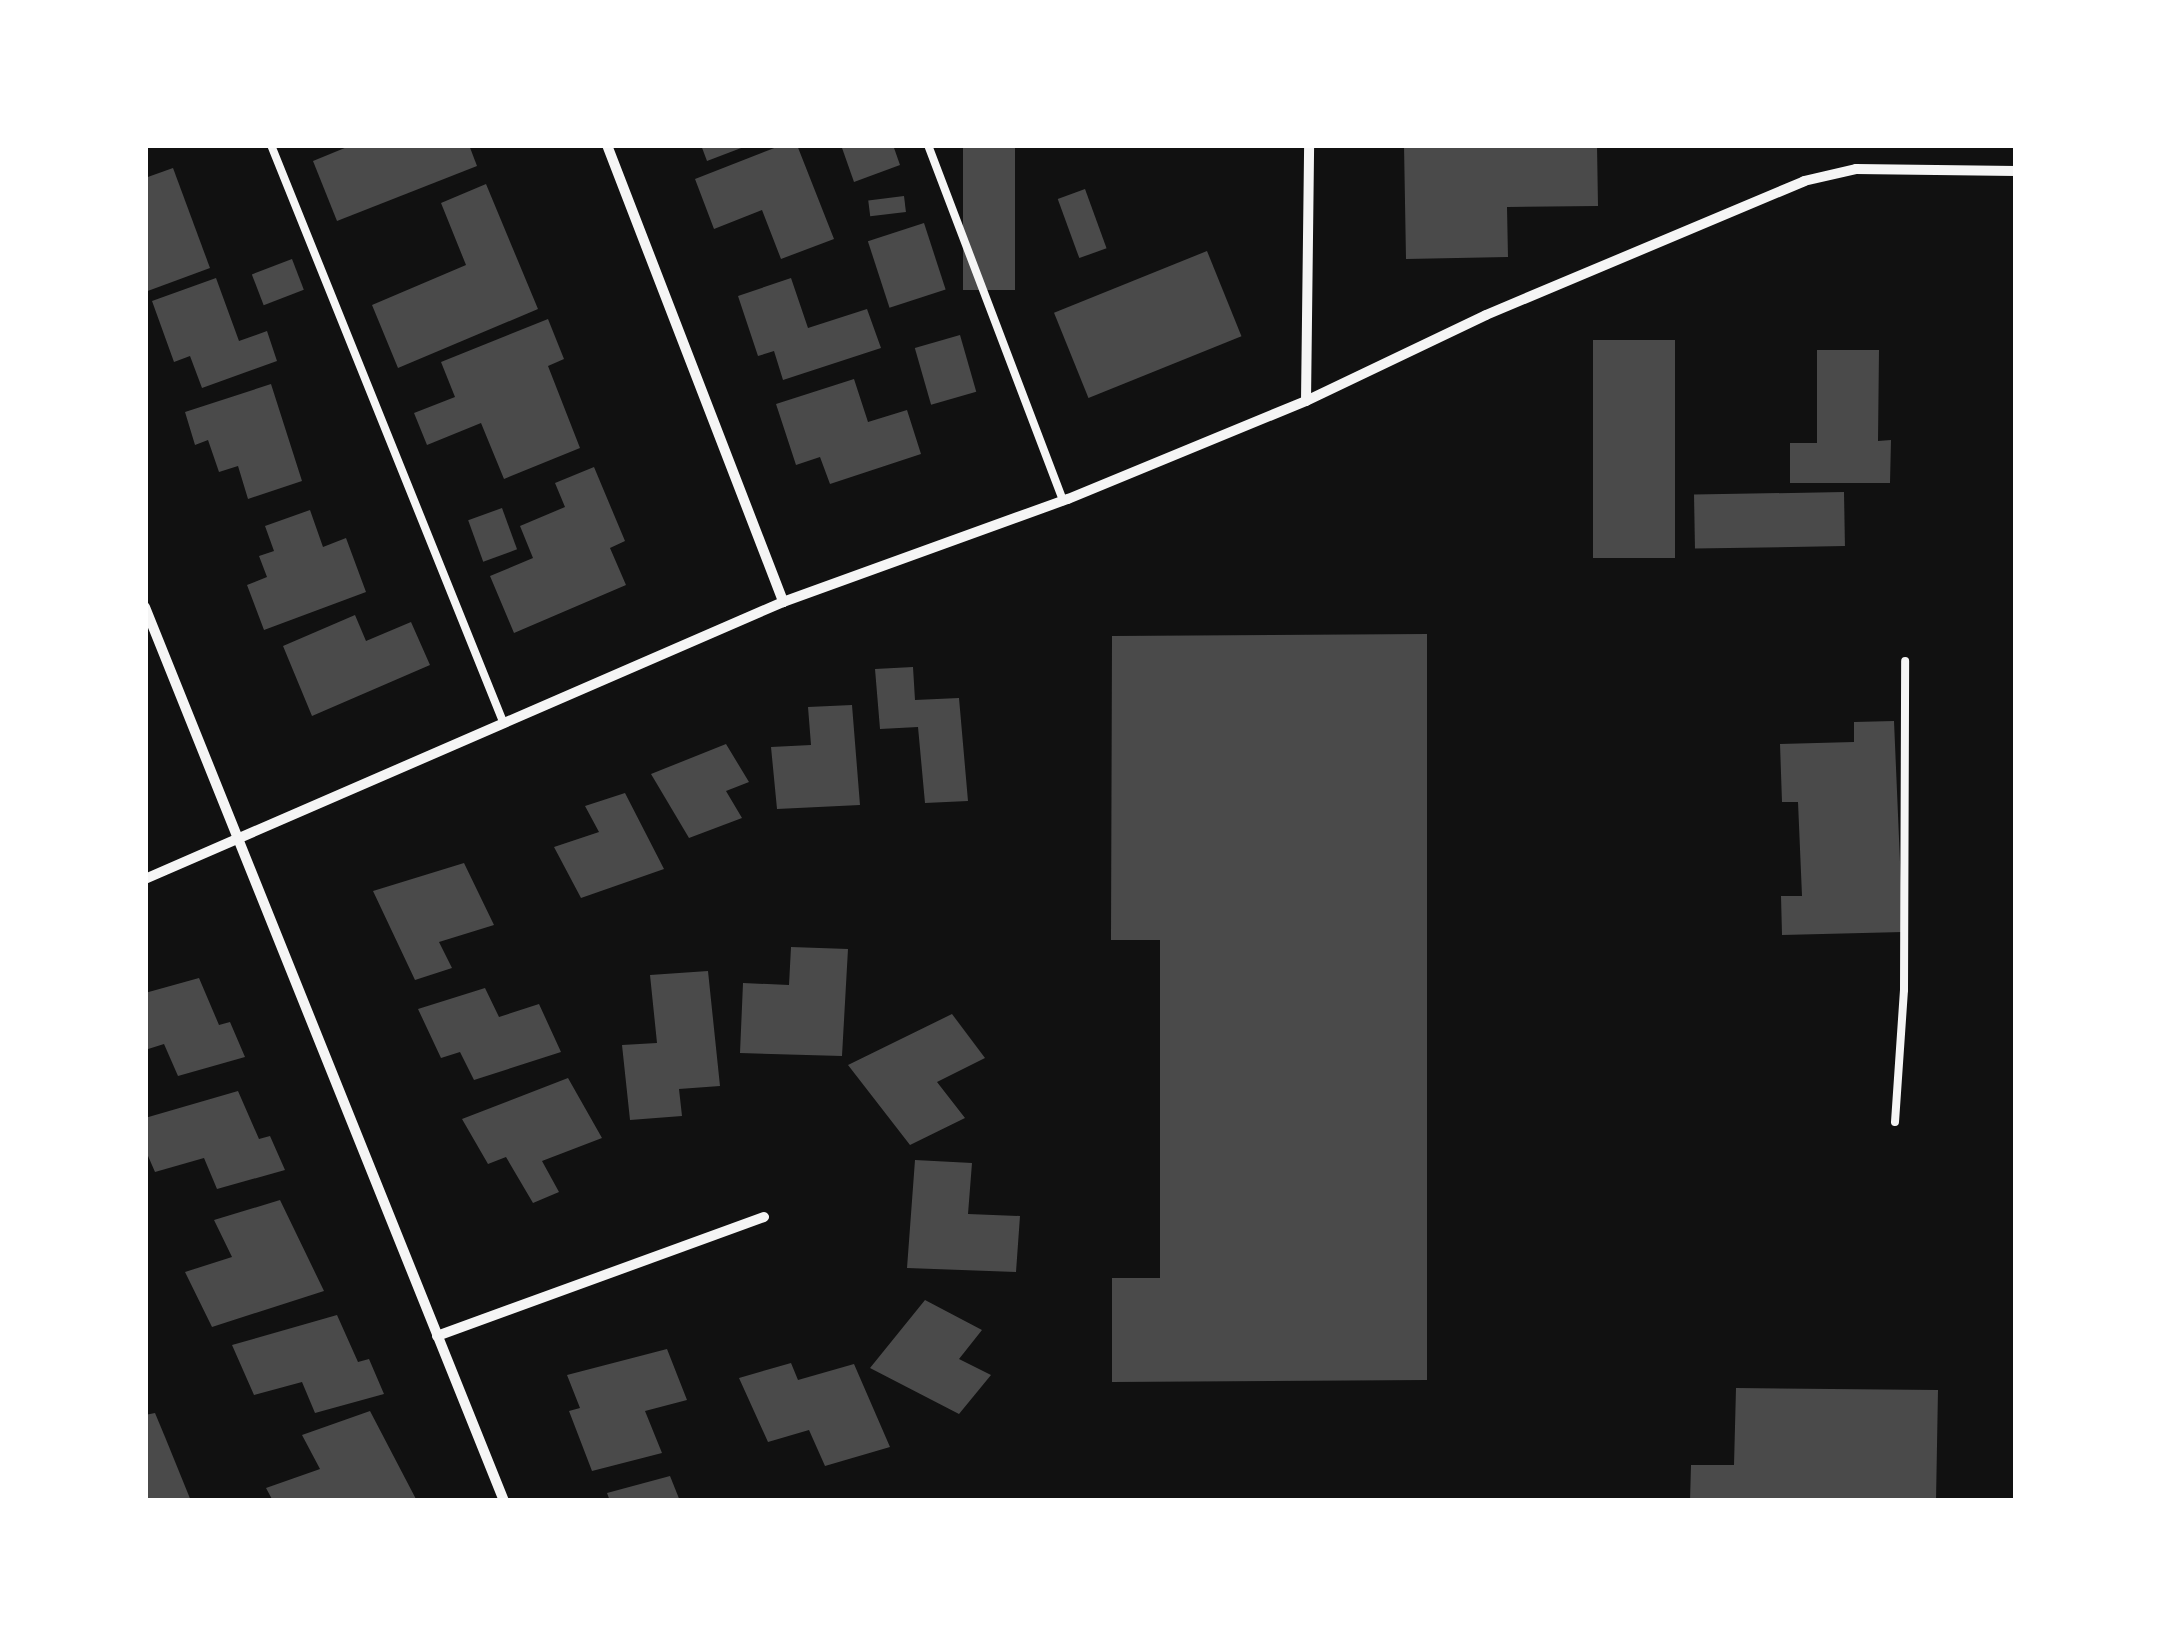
<!DOCTYPE html>
<style>
body{margin:0}
#map{position:relative;width:2161px;height:1646px;overflow:hidden;background:#111;font-family:"Times New Roman",serif}
div>[style]{position:absolute}
[style*='--x']{left:calc(var(--x)*1px);top:calc(var(--y)*1px);width:calc(var(--w)*1px);rotate:calc(var(--a)*1deg)}
.building>*{inset:0;background:#4a4a4a;transform-origin:0 0}
.service>*{height:8px;margin:-4px;padding:0 4px;transform-origin:4px;border-radius:4px;background:#f5f5f5}
.minor>*{height:10px;margin:-5px;padding:0 5px;transform-origin:5px;border-radius:5px;background:#f5f5f5}
span{translate:-50% -50%;white-space:nowrap;text-align:center;line-height:1.15;-webkit-text-stroke:10px #fff;paint-order:stroke}
.frame{position:absolute;inset:0;border:148px solid #fff;pointer-events:none}
</style>
<div id="map">
<div class="building">
<div style="clip-path:polygon(352px 145px,469px 145px,477px 166px,337px 221px,313px 161px)"></div>
<div style="clip-path:polygon(701px 145px,749px 145px,707px 161px)"></div>
<div style="clip-path:polygon(782px 145px,797px 145px,834px 239px,781px 259px,762px 210px,714px 229px,695px 179px)"></div>
<div style="clip-path:polygon(841px 145px,893px 145px,900px 165px,854px 182px)"></div>
<div style="left:963px;top:145px;width:52px;height:145px"></div>
<div style="clip-path:polygon(1404px 145px,1597px 145px,1598px 206px,1507px 207px,1508px 257px,1406px 259px)"></div>
<div style="clip-path:polygon(173px 168px,210px 268px,145px 292px,145px 178px)"></div>
<div style="clip-path:polygon(486px 184px,538px 309px,398px 368px,372px 305px,466px 265px,441px 203px)"></div>
<div style="left:1085px;top:189px;width:63px;height:29px;rotate:70deg"></div>
<div style="left:904px;top:196px;width:16px;height:36px;rotate:83deg"></div>
<div style="left:924px;top:223px;width:70px;height:59px;rotate:72deg"></div>
<div style="left:1207px;top:251px;width:92px;height:165px;rotate:68deg"></div>
<div style="left:292px;top:259px;width:33px;height:43px;rotate:69deg"></div>
<div style="clip-path:polygon(216px 278px,239px 341px,267px 331px,277px 361px,202px 388px,190px 356px,174px 362px,152px 301px)"></div>
<div style="clip-path:polygon(791px 278px,808px 328px,867px 309px,881px 348px,783px 380px,774px 351px,758px 356px,738px 296px)"></div>
<div style="clip-path:polygon(548px 319px,564px 359px,548px 366px,580px 448px,504px 479px,481px 423px,427px 445px,414px 413px,455px 397px,441px 362px)"></div>
<div style="left:960px;top:335px;width:59px;height:47px;rotate:74deg"></div>
<div style="left:1593px;top:340px;width:82px;height:218px"></div>
<div style="clip-path:polygon(1817px 350px,1879px 350px,1878px 441px,1891px 440px,1890px 483px,1790px 483px,1790px 443px,1817px 443px)"></div>
<div style="clip-path:polygon(854px 379px,868px 422px,907px 410px,921px 454px,830px 484px,820px 457px,796px 465px,776px 404px)"></div>
<div style="clip-path:polygon(271px 384px,302px 481px,248px 499px,238px 466px,219px 472px,208px 440px,195px 445px,185px 412px)"></div>
<div style="clip-path:polygon(594px 467px,625px 541px,610px 548px,626px 585px,514px 633px,490px 576px,533px 558px,520px 526px,565px 507px,555px 483px)"></div>
<div style="left:1844px;top:492px;width:54px;height:150px;rotate:89deg"></div>
<div style="left:502px;top:508px;width:44px;height:36px;rotate:70deg"></div>
<div style="clip-path:polygon(310px 510px,323px 547px,346px 538px,366px 592px,264px 630px,247px 585px,267px 577px,259px 556px,274px 551px,265px 526px)"></div>
<div style="clip-path:polygon(355px 615px,366px 641px,411px 622px,430px 665px,312px 716px,283px 646px)"></div>
<div style="clip-path:polygon(1427px 634px,1427px 1380px,1112px 1382px,1112px 1278px,1160px 1278px,1160px 940px,1111px 940px,1112px 636px)"></div>
<div style="clip-path:polygon(913px 667px,915px 700px,959px 698px,968px 801px,925px 803px,918px 727px,880px 729px,875px 669px)"></div>
<div style="clip-path:polygon(852px 705px,860px 805px,777px 809px,771px 747px,811px 745px,808px 707px)"></div>
<div style="clip-path:polygon(1894px 721px,1903px 932px,1782px 935px,1781px 896px,1802px 896px,1798px 802px,1782px 802px,1780px 744px,1854px 742px,1854px 722px)"></div>
<div style="clip-path:polygon(726px 744px,749px 782px,726px 791px,742px 818px,689px 838px,651px 774px)"></div>
<div style="clip-path:polygon(625px 793px,664px 869px,581px 898px,554px 847px,599px 832px,585px 806px)"></div>
<div style="clip-path:polygon(464px 863px,494px 925px,439px 942px,452px 968px,415px 980px,373px 891px)"></div>
<div style="clip-path:polygon(791px 947px,848px 949px,842px 1056px,740px 1053px,743px 983px,789px 985px)"></div>
<div style="clip-path:polygon(708px 971px,720px 1086px,679px 1089px,682px 1116px,630px 1120px,622px 1045px,657px 1043px,650px 975px)"></div>
<div style="clip-path:polygon(199px 978px,219px 1025px,230px 1022px,245px 1057px,178px 1076px,164px 1044px,145px 1050px,145px 993px)"></div>
<div style="clip-path:polygon(485px 988px,499px 1017px,539px 1004px,561px 1052px,474px 1080px,460px 1052px,441px 1058px,418px 1009px)"></div>
<div style="clip-path:polygon(952px 1014px,985px 1058px,937px 1082px,965px 1118px,910px 1145px,848px 1065px)"></div>
<div style="clip-path:polygon(568px 1078px,602px 1138px,542px 1161px,559px 1192px,533px 1203px,506px 1157px,488px 1164px,462px 1119px)"></div>
<div style="clip-path:polygon(238px 1091px,259px 1139px,270px 1136px,285px 1170px,217px 1189px,204px 1158px,155px 1172px,145px 1149px,145px 1118px)"></div>
<div style="clip-path:polygon(915px 1160px,972px 1163px,968px 1214px,1020px 1216px,1016px 1272px,907px 1268px)"></div>
<div style="clip-path:polygon(280px 1200px,324px 1291px,212px 1327px,185px 1272px,232px 1257px,214px 1220px)"></div>
<div style="clip-path:polygon(925px 1300px,982px 1330px,959px 1359px,991px 1375px,959px 1414px,870px 1368px)"></div>
<div style="clip-path:polygon(337px 1315px,358px 1362px,369px 1359px,384px 1394px,315px 1413px,302px 1382px,254px 1395px,232px 1345px)"></div>
<div style="clip-path:polygon(667px 1349px,687px 1400px,645px 1411px,662px 1453px,592px 1471px,569px 1411px,580px 1408px,567px 1375px)"></div>
<div style="clip-path:polygon(791px 1363px,798px 1380px,854px 1364px,890px 1447px,825px 1466px,809px 1430px,768px 1442px,739px 1378px)"></div>
<div style="clip-path:polygon(1736px 1388px,1938px 1390px,1936px 1501px,1690px 1501px,1691px 1465px,1734px 1465px)"></div>
<div style="clip-path:polygon(370px 1411px,417px 1501px,273px 1501px,266px 1488px,320px 1469px,302px 1435px)"></div>
<div style="clip-path:polygon(155px 1413px,165px 1437px,191px 1501px,145px 1501px,145px 1415px)"></div>
<div style="clip-path:polygon(670px 1476px,680px 1501px,610px 1501px,607px 1493px)"></div>
</div>
<div class="service">
<div style="--x:271;--y:145;--w:624;--a:68.08"></div>
<div style="--x:928;--y:145;--w:381;--a:69.2"></div>
<div style="--x:1895;--y:1122;--w:132;--a:-86.1"></div>
<div style="--x:1904;--y:990;--w:329;--a:-89.8"></div>
</div>
<div class="minor">
<div style="--x:607;--y:145;--w:490;--a:68.9"></div>
<div style="--x:1306;--y:401;--w:256;--a:-89.3"></div>
<div style="--x:145;--y:607;--w:963;--a:68.12"></div>
<div style="--x:145;--y:879;--w:696;--a:-23.47"></div>
<div style="--x:783;--y:602;--w:303;--a:-19.9"></div>
<div style="--x:1068;--y:499;--w:257;--a:-22.4"></div>
<div style="--x:1306;--y:401;--w:199;--a:-25.5"></div>
<div style="--x:1486;--y:315;--w:345;--a:-22.8"></div>
<div style="--x:1804;--y:181;--w:53;--a:-13"></div>
<div style="--x:1856;--y:169;--w:160;--a:0.7"></div>
<div style="--x:437;--y:1336;--w:348;--a:-20"></div>
</div>
<div class="frame"></div>
</div>
